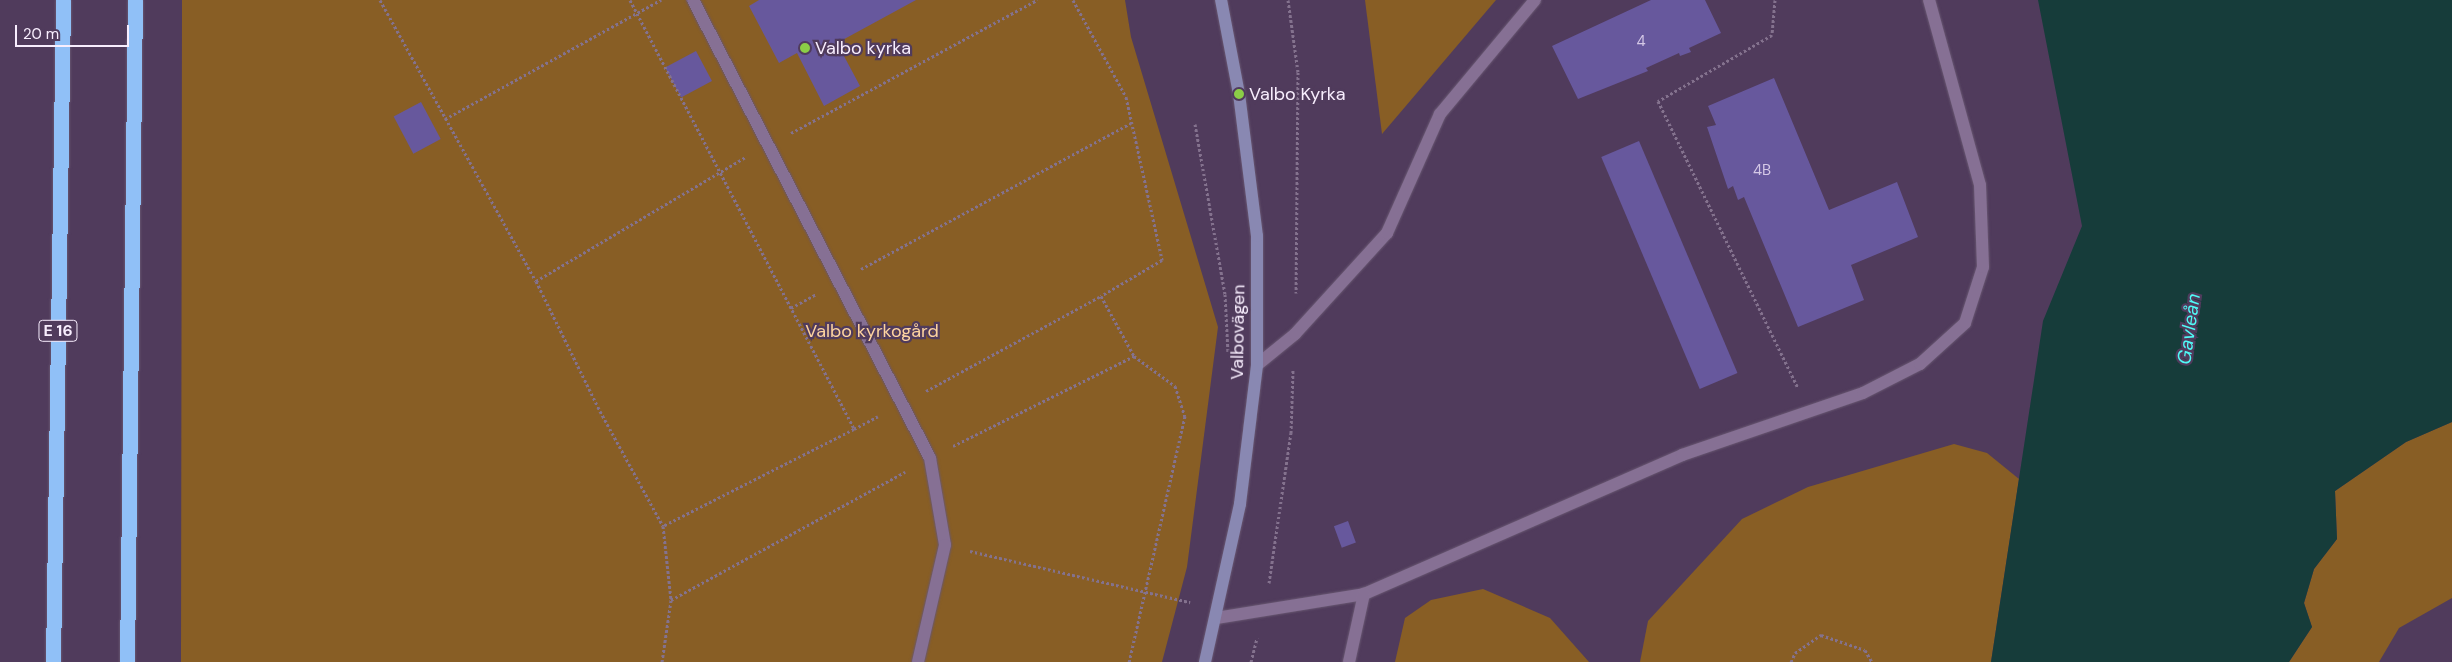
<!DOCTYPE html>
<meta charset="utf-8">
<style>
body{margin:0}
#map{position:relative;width:2452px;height:662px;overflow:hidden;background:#503b5c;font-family:"DM Sans",sans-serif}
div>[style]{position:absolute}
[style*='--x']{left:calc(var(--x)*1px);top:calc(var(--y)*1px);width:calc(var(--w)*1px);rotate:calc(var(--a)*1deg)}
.green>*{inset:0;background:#885e25}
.water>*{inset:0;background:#163c3a}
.building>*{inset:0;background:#67589d;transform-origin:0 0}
.path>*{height:3px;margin-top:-1.5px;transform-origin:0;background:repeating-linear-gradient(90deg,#84728e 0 2.5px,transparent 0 5px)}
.roads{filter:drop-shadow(0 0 1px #685771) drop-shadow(0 0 1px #685771)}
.service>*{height:12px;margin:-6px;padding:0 6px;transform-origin:6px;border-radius:6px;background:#867094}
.secondary>*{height:12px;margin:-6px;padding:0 6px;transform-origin:6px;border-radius:6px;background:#8988b2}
.motorway>*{height:15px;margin:-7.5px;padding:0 7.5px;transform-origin:7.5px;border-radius:7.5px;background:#90c0f7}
.dots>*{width:14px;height:14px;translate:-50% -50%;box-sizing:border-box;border:2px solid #503b5c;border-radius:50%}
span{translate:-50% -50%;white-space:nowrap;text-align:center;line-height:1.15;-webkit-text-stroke:4.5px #503b5c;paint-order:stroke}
.number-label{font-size:15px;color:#d4c8e6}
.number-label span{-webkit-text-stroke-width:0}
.shield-label span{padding:1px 4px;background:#503b5c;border:1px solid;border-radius:4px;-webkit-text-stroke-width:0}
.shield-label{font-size:16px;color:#f8eefe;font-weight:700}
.poi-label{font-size:18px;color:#f8eefe}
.left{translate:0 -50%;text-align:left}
.park-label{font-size:18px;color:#fed4a0}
.street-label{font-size:18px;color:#f8eefe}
.water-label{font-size:19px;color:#4ffbf6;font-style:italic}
.scale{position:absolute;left:15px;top:25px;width:114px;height:22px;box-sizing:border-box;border:2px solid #f8eefe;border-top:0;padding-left:6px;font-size:15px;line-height:18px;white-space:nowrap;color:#f8eefe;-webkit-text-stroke:4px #503b5c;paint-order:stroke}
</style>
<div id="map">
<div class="green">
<div style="clip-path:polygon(182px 0,1125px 0,1131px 37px,1218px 327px,1187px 567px,1162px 662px,181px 662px)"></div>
<div style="clip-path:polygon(1365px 0,1496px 0,1382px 134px)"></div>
<div style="clip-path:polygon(2452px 422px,2452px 598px,2399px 628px,2379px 662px,2289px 662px,2312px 627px,2304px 603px,2314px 569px,2337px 539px,2335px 491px,2406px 442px)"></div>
<div style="clip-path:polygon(1954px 444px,1987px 453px,2019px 479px,1991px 662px,1640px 662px,1648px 621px,1742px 519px,1808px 487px)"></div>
<div style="clip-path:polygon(1483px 589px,1550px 618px,1589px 662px,1395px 662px,1405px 618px,1431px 600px)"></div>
</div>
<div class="water">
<div style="clip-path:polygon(2038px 0,2452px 0,2452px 422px,2406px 442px,2335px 491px,2337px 539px,2314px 569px,2304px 603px,2312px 627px,2289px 662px,1991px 662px,2043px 321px,2082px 226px)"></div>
</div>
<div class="building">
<div style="clip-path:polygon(759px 0,916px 0,837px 43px,860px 86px,824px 106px,797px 53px,779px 63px,749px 6px)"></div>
<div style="clip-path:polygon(1651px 0,1705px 0,1721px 33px,1689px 48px,1691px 52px,1680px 56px,1679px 53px,1646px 68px,1648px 71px,1578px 99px,1552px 46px)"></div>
<div style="left:696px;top:51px;width:34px;height:35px;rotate:62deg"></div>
<div style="clip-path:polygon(1774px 78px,1829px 210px,1897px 182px,1918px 237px,1851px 265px,1864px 300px,1798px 327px,1744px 197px,1738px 200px,1733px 186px,1728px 189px,1707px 127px,1716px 125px,1708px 106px)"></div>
<div style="left:421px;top:102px;width:42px;height:31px;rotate:62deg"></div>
<div style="left:1639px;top:141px;width:252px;height:41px;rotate:67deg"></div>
<div style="left:1348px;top:521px;width:23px;height:15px;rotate:70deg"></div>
</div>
<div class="path">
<div style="--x:380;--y:0;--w:321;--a:61"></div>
<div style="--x:536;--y:281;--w:145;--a:63.8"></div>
<div style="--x:600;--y:411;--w:131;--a:61.3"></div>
<div style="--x:663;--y:526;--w:74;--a:83.8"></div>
<div style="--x:630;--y:0;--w:484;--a:62.4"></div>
<div style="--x:854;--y:429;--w:214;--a:153.1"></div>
<div style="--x:1073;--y:0;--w:111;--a:61.3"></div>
<div style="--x:1126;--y:97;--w:167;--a:77.5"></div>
<div style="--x:1162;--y:260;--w:71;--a:149.5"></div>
<div style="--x:1101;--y:296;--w:68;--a:61.2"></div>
<div style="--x:1288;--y:0;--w:73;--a:82.1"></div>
<div style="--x:1298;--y:72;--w:221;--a:90.5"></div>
<div style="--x:1775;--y:0;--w:35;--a:95"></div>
<div style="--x:1772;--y:35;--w:132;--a:149.9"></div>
<div style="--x:1658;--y:101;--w:319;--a:64"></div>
<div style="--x:445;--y:119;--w:247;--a:-28.9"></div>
<div style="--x:1195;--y:124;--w:173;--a:80"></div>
<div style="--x:1225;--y:294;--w:59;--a:87.1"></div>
<div style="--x:791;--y:133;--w:280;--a:-28.4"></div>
<div style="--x:861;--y:269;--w:307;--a:-28.4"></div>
<div style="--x:536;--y:281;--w:244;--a:-30.6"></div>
<div style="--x:791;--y:308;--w:29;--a:-29"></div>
<div style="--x:926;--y:391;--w:199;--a:-28.5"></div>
<div style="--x:854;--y:429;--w:27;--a:-28"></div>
<div style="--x:953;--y:446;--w:202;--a:-26.4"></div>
<div style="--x:1134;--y:356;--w:51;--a:36.2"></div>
<div style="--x:1175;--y:386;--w:32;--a:72"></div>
<div style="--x:1185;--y:416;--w:252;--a:102.8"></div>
<div style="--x:970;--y:551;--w:226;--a:13.1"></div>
<div style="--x:1269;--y:583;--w:152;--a:-81.7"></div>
<div style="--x:1291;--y:433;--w:64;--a:-88.2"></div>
<div style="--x:662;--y:662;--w:63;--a:-81.7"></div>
<div style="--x:671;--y:600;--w:267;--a:-28.7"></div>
<div style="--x:1251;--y:662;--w:25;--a:-76"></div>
<div style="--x:1791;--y:662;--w:10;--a:-66"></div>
<div style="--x:1795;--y:653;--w:32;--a:-35"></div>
<div style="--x:1821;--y:635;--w:46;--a:18.8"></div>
<div style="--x:1865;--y:650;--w:14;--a:60"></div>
</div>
<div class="roads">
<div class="service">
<div style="--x:693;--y:0;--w:516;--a:62.64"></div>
<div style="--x:930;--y:458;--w:88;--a:80.2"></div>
<div style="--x:945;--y:545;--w:120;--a:103"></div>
<div style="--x:1257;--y:365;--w:49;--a:-39.2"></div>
<div style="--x:1295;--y:334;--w:137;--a:-47.7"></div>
<div style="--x:1387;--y:233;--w:130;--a:-66"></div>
<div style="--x:1440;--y:114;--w:148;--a:-50.2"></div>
<div style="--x:1216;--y:618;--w:150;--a:-9.2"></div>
<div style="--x:1364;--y:594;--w:347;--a:-23.6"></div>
<div style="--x:1682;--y:455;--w:191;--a:-18.9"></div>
<div style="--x:1863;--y:393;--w:64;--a:-27"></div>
<div style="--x:1920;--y:364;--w:61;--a:-42.3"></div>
<div style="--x:1965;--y:323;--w:59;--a:-72.2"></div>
<div style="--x:1983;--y:267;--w:82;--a:-92.1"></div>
<div style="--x:1980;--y:185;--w:192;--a:-105.4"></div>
<div style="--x:1349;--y:662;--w:70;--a:-77.6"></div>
</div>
<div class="secondary">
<div style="--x:1205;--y:662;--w:162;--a:-77.5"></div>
<div style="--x:1240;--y:504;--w:140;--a:-83"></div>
<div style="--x:1257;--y:365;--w:129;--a:-90"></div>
<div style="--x:1257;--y:236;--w:143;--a:-97.2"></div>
<div style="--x:1239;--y:94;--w:96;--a:-100.8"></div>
</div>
<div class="motorway">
<div style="--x:53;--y:662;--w:662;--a:-89.13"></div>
<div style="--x:127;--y:662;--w:662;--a:-89.31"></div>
</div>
</div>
<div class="dots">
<div style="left:805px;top:48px;background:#8bce47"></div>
<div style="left:1239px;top:94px;background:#8bce47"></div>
</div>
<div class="number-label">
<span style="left:1641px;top:42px">4</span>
<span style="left:1762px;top:171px">4B</span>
</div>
<div class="shield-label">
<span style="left:58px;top:331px">E 16</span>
</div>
<div class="poi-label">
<span class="left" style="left:815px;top:48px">Valbo kyrka</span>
<span class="left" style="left:1249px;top:94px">Valbo Kyrka</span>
</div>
<div class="park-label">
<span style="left:872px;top:331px">Valbo kyrkogård</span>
</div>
<div class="street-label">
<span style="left:1238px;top:332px;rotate:-89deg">Valbovägen</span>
</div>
<div class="water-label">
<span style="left:2189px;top:329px;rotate:-82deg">Gavleån</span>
</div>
<div class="scale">20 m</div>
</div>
